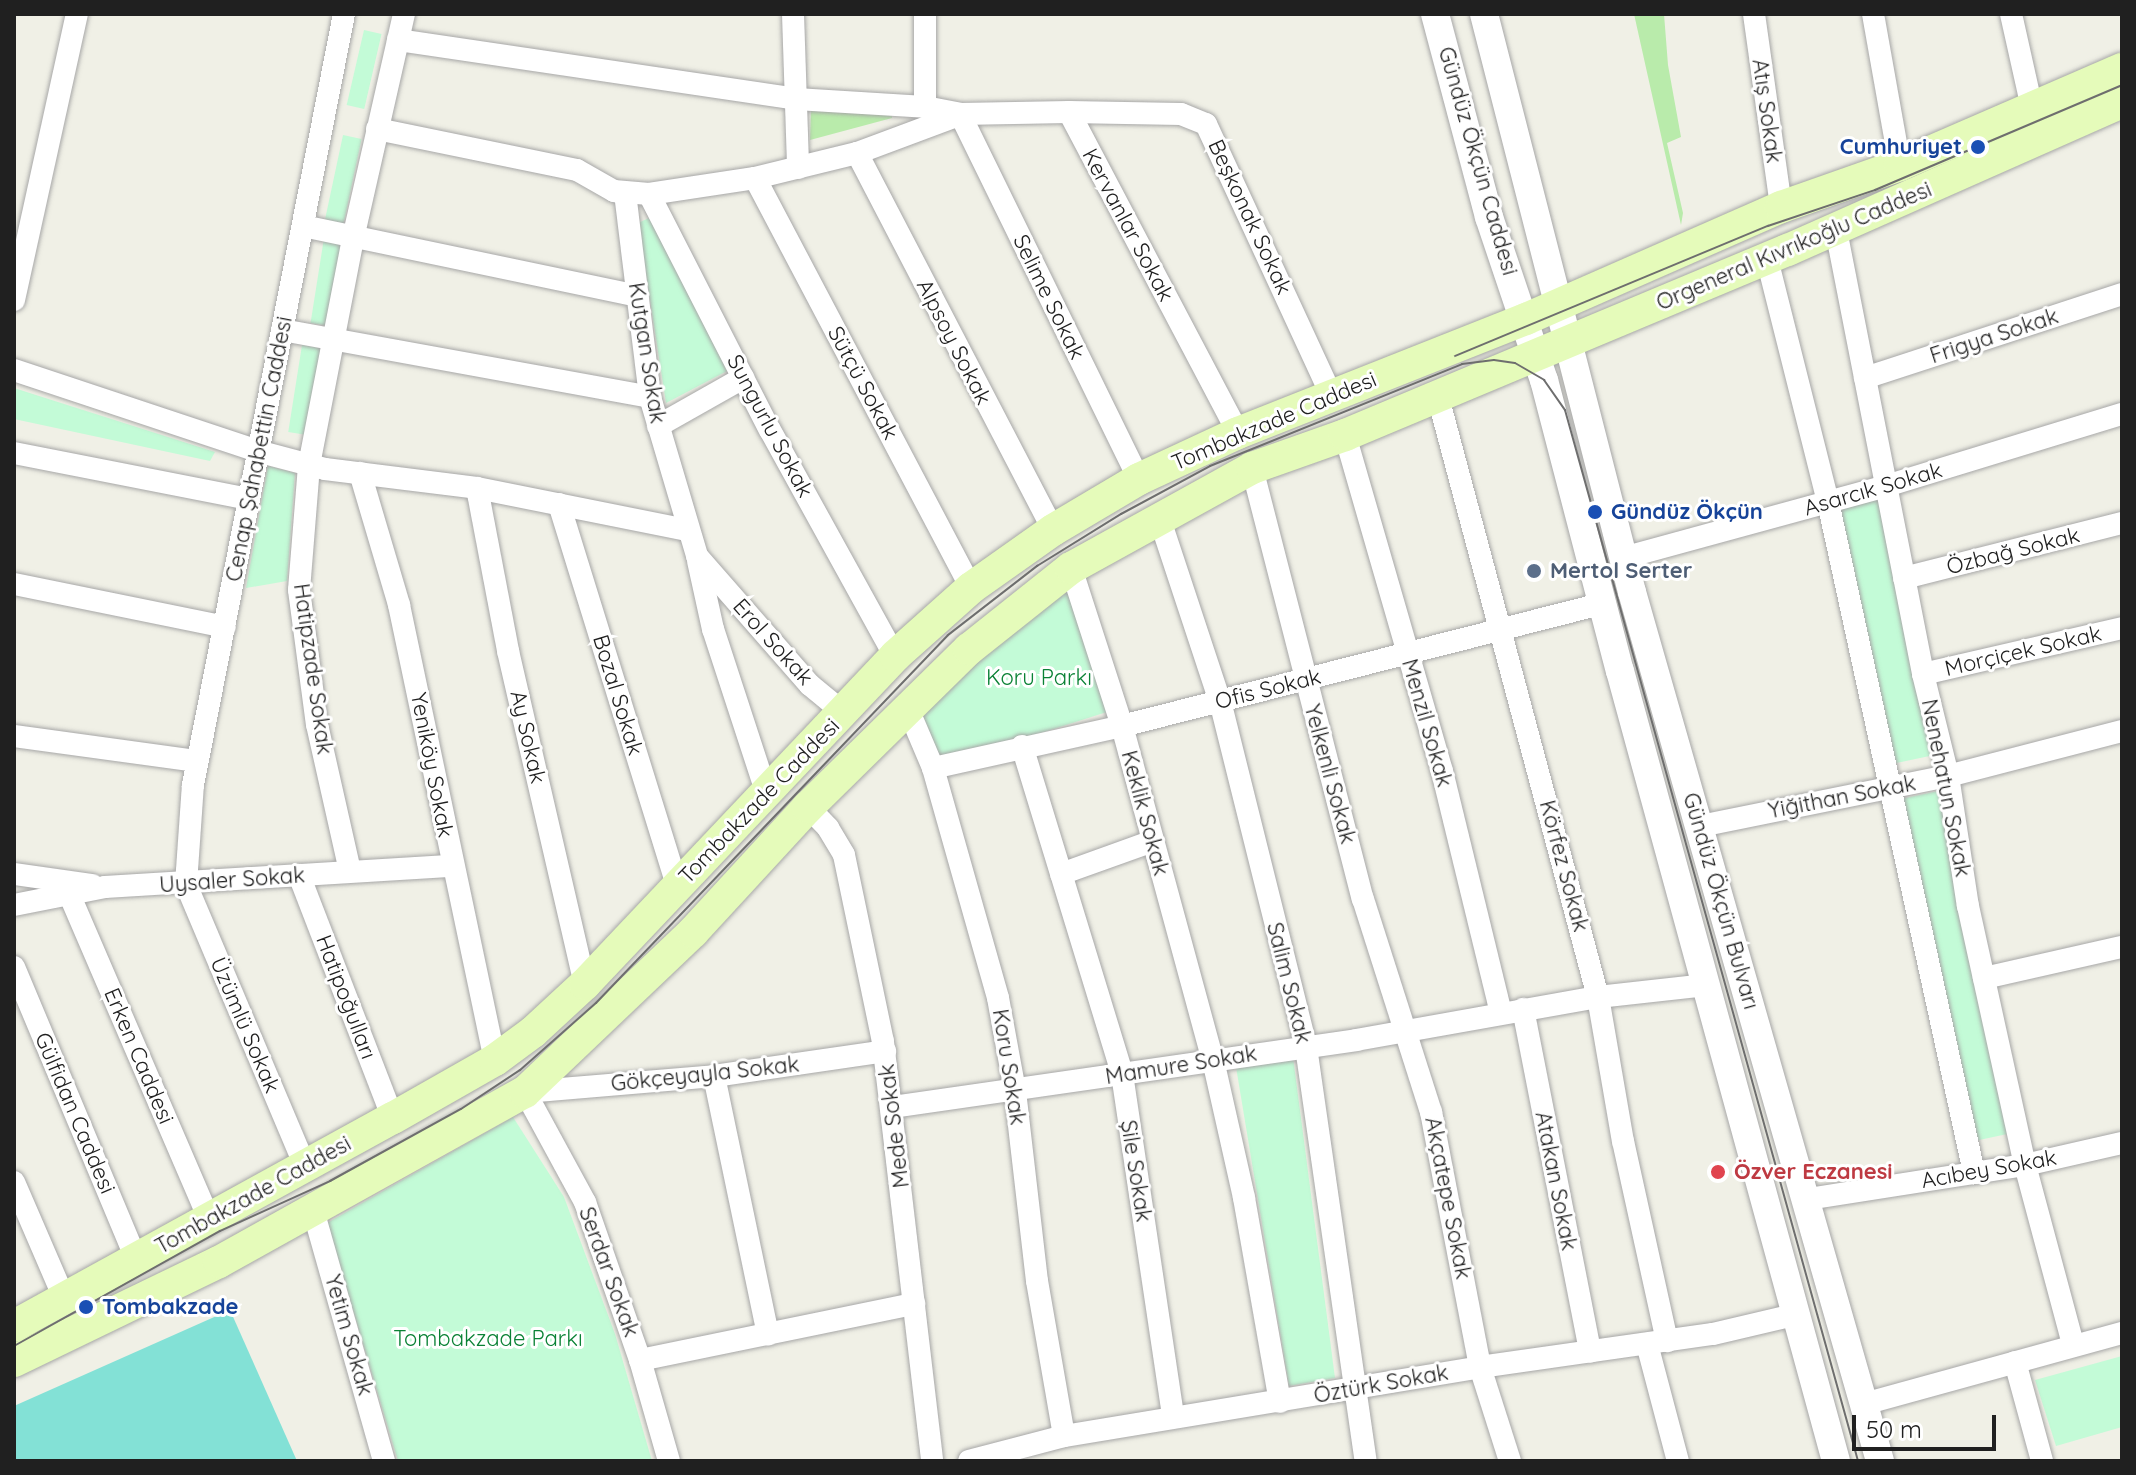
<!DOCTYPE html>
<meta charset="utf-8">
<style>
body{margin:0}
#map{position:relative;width:2136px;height:1475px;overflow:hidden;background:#f0f0e6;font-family:Quicksand,sans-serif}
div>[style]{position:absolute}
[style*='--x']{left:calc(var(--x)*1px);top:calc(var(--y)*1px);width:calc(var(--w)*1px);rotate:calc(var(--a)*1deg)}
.grass>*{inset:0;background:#b9ebab}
.park>*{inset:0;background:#c3fbd7;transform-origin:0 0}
.pitch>*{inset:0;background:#83e1d6}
.roads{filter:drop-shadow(0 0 2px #a7a7a7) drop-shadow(0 0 2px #a7a7a7)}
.minor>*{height:22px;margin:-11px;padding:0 11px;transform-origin:11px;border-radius:11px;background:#fff}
.tertiary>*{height:28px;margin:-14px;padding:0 14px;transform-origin:14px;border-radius:14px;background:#fff}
.secondary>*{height:32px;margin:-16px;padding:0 16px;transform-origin:16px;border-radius:16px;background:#e5fbba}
.tram>*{height:2px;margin:-1px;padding:0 1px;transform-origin:1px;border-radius:1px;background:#6e6e6e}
.dots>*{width:22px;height:22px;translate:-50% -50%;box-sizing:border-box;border:4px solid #fff;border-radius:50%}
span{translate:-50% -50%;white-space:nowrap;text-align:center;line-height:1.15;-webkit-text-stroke:6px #fff;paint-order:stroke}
.street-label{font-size:22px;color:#202020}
.transit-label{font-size:22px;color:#164399;font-weight:700}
.right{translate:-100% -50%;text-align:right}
.left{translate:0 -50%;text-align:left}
.service-label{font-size:22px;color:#4e5e75;font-weight:700}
.park-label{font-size:22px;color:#0a8235}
.health-label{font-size:22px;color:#be3a42;font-weight:700}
.frame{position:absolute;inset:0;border:16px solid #202020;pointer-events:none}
.scale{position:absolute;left:1852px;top:1415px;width:144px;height:36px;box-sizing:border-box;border:4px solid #202020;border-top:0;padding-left:10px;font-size:24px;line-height:28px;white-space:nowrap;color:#202020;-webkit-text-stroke:6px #fff;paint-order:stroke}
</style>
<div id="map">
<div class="grass">
<div style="clip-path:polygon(1634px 14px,1664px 14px,1668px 65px,1681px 137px,1667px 143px,1683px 213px,1681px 225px)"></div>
<div style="clip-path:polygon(811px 109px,891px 110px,892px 118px,810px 140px)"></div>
</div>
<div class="park">
<div style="left:364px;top:30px;width:18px;height:77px;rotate:13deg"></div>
<div style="left:343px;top:135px;width:19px;height:87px;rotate:12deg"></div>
<div style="clip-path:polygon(651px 217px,727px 371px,666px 403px,638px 223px)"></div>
<div style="left:324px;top:238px;width:19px;height:86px;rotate:9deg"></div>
<div style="left:302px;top:345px;width:19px;height:88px;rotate:9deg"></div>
<div style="clip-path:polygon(14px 388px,215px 452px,210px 461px,14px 419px)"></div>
<div style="clip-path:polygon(268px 466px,295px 473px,287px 581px,246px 588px)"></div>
<div style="left:1878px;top:496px;width:265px;height:41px;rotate:78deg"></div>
<div style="clip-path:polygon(1066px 586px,1110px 711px,941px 765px,919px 708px)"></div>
<div style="left:1938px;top:791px;width:350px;height:37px;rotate:78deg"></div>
<div style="clip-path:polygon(1293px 1057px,1335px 1378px,1289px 1386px,1236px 1067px)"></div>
<div style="clip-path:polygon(513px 1117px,564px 1197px,615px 1334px,652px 1461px,398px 1461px,327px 1223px)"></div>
<div style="clip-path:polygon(2122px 1356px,2122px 1427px,2056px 1446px,2035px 1380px)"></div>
</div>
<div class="pitch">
<div style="clip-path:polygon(230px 1310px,297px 1461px,15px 1461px,14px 1406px)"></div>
</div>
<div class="roads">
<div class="minor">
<div style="--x:793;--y:14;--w:154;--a:88.1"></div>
<div style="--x:1754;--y:14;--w:195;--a:82"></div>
<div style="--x:1873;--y:14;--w:153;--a:79.9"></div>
<div style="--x:2011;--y:14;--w:96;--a:77.4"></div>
<div style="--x:398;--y:40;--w:402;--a:8.4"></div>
<div style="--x:796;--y:99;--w:129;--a:3.5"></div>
<div style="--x:925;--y:107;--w:36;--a:11"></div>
<div style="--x:960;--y:114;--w:109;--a:-1.1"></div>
<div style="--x:1069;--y:112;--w:363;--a:62.2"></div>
<div style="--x:925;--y:107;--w:93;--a:-90"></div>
<div style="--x:1069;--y:112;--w:112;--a:1"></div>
<div style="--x:1181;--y:114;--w:27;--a:22"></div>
<div style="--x:1206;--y:124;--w:298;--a:65.2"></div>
<div style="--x:960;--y:114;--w:407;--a:63.9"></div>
<div style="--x:377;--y:129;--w:204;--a:11.6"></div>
<div style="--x:577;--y:170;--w:43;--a:29.6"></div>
<div style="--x:614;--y:191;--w:35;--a:5"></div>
<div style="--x:649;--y:194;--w:107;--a:-8.6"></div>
<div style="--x:755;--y:178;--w:105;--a:-13.8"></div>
<div style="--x:857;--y:153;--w:109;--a:-20.4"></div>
<div style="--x:857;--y:153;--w:425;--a:62.5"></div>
<div style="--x:755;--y:178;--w:463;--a:62.2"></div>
<div style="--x:625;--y:193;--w:206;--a:83"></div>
<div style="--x:650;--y:397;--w:166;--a:73.5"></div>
<div style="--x:697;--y:556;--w:171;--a:48.8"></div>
<div style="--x:810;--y:685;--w:44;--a:39.5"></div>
<div style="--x:649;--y:194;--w:265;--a:62.9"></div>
<div style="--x:770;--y:430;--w:258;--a:61.1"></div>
<div style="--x:303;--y:226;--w:341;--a:11.8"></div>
<div style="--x:1836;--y:230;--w:452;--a:78.9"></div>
<div style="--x:1923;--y:674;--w:105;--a:76.2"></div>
<div style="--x:1948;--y:776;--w:132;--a:81.3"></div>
<div style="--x:1968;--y:906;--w:265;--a:77.6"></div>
<div style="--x:2025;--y:1165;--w:185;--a:75"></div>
<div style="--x:1767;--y:259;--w:251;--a:75.9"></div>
<div style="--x:1828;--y:502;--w:687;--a:77.72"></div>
<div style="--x:14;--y:300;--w:293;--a:-77.6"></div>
<div style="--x:282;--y:330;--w:374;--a:10.3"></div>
<div style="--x:14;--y:370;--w:256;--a:18.4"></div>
<div style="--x:257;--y:451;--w:70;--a:14.8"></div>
<div style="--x:325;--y:469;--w:153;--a:7.1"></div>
<div style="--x:477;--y:488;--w:214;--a:11.3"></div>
<div style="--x:1865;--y:378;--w:270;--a:-18.1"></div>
<div style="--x:1438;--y:397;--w:621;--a:75.07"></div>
<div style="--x:1598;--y:997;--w:146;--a:80.2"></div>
<div style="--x:1623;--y:1141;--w:205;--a:77.6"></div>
<div style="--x:658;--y:426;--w:98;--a:-29.5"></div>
<div style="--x:1345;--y:435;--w:350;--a:73.9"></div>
<div style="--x:1442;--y:771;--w:249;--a:76.3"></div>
<div style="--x:14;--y:453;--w:238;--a:11.1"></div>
<div style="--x:1252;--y:468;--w:445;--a:75.6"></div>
<div style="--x:1363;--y:899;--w:224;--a:72.3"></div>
<div style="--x:1431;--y:1112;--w:260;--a:79.1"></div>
<div style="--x:1480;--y:1367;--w:99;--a:72.3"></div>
<div style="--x:360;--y:473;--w:138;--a:73.5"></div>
<div style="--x:399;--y:605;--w:465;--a:78.1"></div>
<div style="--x:477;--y:488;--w:166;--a:79.2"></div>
<div style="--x:508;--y:651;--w:342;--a:77"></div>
<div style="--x:559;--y:504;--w:400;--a:72.8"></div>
<div style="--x:1159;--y:517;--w:194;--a:71.7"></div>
<div style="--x:1220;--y:701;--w:357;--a:76"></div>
<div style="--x:1306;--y:1047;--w:418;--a:81.8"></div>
<div style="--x:1623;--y:558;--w:273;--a:-15.3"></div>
<div style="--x:1886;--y:486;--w:247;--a:-17"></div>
<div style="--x:698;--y:561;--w:70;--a:77.6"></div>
<div style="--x:713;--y:629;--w:170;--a:71.9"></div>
<div style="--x:1071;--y:568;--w:166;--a:72.1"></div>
<div style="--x:1122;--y:726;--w:346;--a:74.8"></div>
<div style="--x:1213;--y:1060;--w:141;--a:77.3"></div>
<div style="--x:1244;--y:1198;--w:207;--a:80"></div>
<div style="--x:1904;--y:578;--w:225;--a:-14.2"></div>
<div style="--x:14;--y:584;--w:215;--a:11.5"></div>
<div style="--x:1923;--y:674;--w:204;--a:-13"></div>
<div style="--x:908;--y:709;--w:64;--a:67"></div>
<div style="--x:933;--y:768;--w:239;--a:74.2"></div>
<div style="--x:998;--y:998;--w:95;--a:79.6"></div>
<div style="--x:1015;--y:1091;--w:191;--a:83.4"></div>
<div style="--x:1037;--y:1281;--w:157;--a:80.1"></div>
<div style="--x:14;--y:736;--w:185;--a:7.8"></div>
<div style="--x:1022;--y:746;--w:343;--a:73"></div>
<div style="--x:1122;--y:1074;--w:347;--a:81.5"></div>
<div style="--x:933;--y:768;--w:194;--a:-12.5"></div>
<div style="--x:1122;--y:726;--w:495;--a:-14.3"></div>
<div style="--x:808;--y:807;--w:29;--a:46"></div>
<div style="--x:828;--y:828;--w:31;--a:59"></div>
<div style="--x:844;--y:855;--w:191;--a:78.2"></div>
<div style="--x:883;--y:1042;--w:422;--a:83.3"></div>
<div style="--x:1700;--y:826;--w:253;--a:-11.4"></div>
<div style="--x:1948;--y:776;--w:180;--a:-14.5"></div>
<div style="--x:350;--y:871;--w:150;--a:-102.7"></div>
<div style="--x:317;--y:725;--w:136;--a:-97.6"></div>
<div style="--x:299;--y:590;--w:125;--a:-85.4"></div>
<div style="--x:309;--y:465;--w:235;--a:-79"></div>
<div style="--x:354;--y:234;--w:226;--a:-77.2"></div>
<div style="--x:14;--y:874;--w:79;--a:8"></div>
<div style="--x:1061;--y:874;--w:98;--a:-19.7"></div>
<div style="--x:299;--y:875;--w:261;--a:68.9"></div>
<div style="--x:70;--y:896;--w:349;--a:66.7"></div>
<div style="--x:14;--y:905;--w:93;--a:-11.2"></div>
<div style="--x:105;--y:887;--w:348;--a:-3.5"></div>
<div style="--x:14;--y:967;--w:316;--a:67.3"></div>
<div style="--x:1984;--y:978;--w:141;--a:-12.7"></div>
<div style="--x:1523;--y:1009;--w:349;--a:78.9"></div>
<div style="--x:714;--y:1076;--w:264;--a:78.2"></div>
<div style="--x:892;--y:1107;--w:469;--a:-8.2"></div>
<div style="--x:1356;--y:1040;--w:246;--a:-10.1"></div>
<div style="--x:1598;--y:997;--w:109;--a:-6.3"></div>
<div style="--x:305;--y:1166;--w:306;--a:-112.9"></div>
<div style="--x:186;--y:884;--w:99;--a:-86"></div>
<div style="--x:193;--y:785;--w:786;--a:-78.92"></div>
<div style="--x:14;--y:1182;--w:126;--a:66.7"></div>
<div style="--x:1808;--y:1199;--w:220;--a:-8.9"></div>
<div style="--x:2025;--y:1165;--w:99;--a:-12.8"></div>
<div style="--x:313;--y:1210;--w:261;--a:74.2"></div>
<div style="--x:1647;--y:1344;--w:121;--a:75.2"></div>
<div style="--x:640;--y:1360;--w:280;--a:-11.6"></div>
<div style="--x:2015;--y:1362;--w:103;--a:74.7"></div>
<div style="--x:1864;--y:1404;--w:268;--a:-15.4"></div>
<div style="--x:669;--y:1461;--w:105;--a:-106"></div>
<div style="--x:640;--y:1360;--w:167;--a:-109.2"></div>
<div style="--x:585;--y:1202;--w:125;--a:-118.6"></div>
<div style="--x:525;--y:1092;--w:190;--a:-4.8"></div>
<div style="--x:714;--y:1076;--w:173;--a:-8.3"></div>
<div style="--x:969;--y:1461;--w:98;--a:-14.7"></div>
<div style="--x:1064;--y:1436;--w:422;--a:-9.4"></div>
<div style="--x:1480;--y:1367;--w:235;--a:-8.1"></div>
<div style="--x:1713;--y:1334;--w:83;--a:-13.2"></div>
</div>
<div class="tertiary">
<div style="--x:1435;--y:14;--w:210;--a:75.1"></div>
<div style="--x:1489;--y:217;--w:172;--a:71.4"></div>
<div style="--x:1544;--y:380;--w:301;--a:75.4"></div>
<div style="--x:1620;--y:671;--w:819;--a:74.71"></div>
<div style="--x:1484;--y:14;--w:597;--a:75.64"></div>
<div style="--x:1632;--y:592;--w:904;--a:74.07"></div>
</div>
<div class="secondary">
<div style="--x:14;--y:1326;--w:432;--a:-28.8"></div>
<div style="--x:393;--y:1118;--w:117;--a:-29.6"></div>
<div style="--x:495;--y:1060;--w:47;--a:-36.4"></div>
<div style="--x:533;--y:1032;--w:71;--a:-42.7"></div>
<div style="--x:585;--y:984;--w:451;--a:-46.6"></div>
<div style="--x:895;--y:656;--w:102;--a:-41.8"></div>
<div style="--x:971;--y:588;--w:100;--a:-35.3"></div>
<div style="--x:1053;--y:530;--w:100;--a:-30.7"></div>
<div style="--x:1139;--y:479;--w:109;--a:-24.9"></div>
<div style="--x:1238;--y:433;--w:310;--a:-21.6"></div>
<div style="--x:1526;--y:319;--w:279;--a:-23.7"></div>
<div style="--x:1781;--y:207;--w:126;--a:-19.4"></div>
<div style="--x:1900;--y:165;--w:242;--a:-23.4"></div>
<div style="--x:14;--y:1361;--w:228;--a:-25.8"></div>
<div style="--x:219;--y:1262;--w:350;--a:-29.1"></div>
<div style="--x:525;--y:1092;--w:232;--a:-43.6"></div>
<div style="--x:693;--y:932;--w:170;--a:-47.4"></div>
<div style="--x:808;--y:807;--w:226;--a:-44.5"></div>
<div style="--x:969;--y:649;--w:130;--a:-38.5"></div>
<div style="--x:1071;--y:568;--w:207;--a:-28.9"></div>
<div style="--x:1252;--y:468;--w:99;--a:-19.5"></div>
<div style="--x:1345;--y:435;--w:480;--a:-22.7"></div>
<div style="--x:1788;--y:250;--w:365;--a:-23.9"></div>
</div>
</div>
<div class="tram">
<div style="--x:1455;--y:356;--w:339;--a:-22.6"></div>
<div style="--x:1768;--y:226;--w:113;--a:-18.6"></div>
<div style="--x:1875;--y:190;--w:268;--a:-23"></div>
<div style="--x:14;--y:1346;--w:236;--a:-29.2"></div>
<div style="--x:220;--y:1231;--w:121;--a:-24.4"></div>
<div style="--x:330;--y:1181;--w:149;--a:-28.8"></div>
<div style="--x:461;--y:1109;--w:71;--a:-33.5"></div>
<div style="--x:520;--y:1070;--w:101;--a:-41.4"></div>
<div style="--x:596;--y:1003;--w:509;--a:-46.27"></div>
<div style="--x:948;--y:635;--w:113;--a:-37.8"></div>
<div style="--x:1037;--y:566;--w:99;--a:-31.8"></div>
<div style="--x:1121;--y:514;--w:101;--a:-28.3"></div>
<div style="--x:1210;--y:466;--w:272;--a:-22"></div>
<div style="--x:1462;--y:364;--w:32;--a:-7"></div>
<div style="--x:1494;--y:360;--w:21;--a:8"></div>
<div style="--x:1515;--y:363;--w:34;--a:30"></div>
<div style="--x:1544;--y:380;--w:37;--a:55"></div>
<div style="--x:1565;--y:410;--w:1091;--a:74.42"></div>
</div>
<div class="dots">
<div style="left:1978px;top:147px;background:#1a4fb4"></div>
<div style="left:1595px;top:512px;background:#1a4fb4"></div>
<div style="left:1534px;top:571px;background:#5c6f8a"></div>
<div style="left:1718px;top:1172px;background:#e0444e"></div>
<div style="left:86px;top:1307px;background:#1a4fb4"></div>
</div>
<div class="street-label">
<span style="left:1767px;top:111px;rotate:82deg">Atış Sokak</span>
<span style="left:1478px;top:161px;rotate:74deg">Gündüz Ökçün Caddesi</span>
<span style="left:1250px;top:217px;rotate:65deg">Beşkonak Sokak</span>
<span style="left:1128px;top:225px;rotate:62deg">Kervanlar Sokak</span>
<span style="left:1794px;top:246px;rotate:-23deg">Orgeneral Kıvrıkoğlu Caddesi</span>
<span style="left:1049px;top:297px;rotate:64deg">Selime Sokak</span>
<span style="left:1994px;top:336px;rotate:-18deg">Frigya Sokak</span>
<span style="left:954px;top:342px;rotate:63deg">Alpsoy Sokak</span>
<span style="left:647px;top:353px;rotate:81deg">Kutgan Sokak</span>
<span style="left:863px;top:383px;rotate:62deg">Sütçü Sokak</span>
<span style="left:1274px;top:421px;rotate:-23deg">Tombakzade Caddesi</span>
<span style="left:770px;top:426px;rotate:62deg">Sungurlu Sokak</span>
<span style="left:259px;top:449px;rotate:-79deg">Cenap Şahabettin Caddesi</span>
<span style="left:1873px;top:489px;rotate:-16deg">Asarcık Sokak</span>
<span style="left:2013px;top:551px;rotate:-14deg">Özbağ Sokak</span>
<span style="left:773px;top:642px;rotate:48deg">Erol Sokak</span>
<span style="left:2023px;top:651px;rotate:-13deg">Morçiçek Sokak</span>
<span style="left:313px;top:669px;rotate:82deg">Hatipzade Sokak</span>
<span style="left:1268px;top:689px;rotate:-14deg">Ofis Sokak</span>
<span style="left:618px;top:695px;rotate:73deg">Bozal Sokak</span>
<span style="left:1427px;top:723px;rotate:74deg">Menzil Sokak</span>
<span style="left:528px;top:737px;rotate:77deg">Ay Sokak</span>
<span style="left:432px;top:765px;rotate:79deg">Yeniköy Sokak</span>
<span style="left:1330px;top:774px;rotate:75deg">Yelkenli Sokak</span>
<span style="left:1946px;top:788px;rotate:79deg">Nenehatun Sokak</span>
<span style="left:1842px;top:797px;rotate:-11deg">Yiğithan Sokak</span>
<span style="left:759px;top:801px;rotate:-46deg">Tombakzade Caddesi</span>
<span style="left:1145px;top:813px;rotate:75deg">Keklik Sokak</span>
<span style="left:1564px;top:866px;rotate:75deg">Körfez Sokak</span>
<span style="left:232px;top:880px;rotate:-4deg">Uysaler Sokak</span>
<span style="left:1721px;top:901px;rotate:74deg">Gündüz Ökçün Bulvarı</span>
<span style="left:1289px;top:983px;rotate:76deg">Salim Sokak</span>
<span style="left:346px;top:997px;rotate:69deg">Hatipoğulları</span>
<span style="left:245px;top:1025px;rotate:67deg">Üzümlü Sokak</span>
<span style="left:139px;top:1056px;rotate:67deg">Erken Caddesi</span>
<span style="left:1181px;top:1065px;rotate:-9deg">Mamure Sokak</span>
<span style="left:1009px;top:1067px;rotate:81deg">Koru Sokak</span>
<span style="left:705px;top:1074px;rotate:-6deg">Gökçeyayla Sokak</span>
<span style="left:75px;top:1113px;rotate:67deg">Gülfidan Caddesi</span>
<span style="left:894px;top:1126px;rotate:-97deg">Mede Sokak</span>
<span style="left:1989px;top:1169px;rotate:-10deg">Acıbey Sokak</span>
<span style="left:1136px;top:1171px;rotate:81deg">Şile Sokak</span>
<span style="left:1556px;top:1181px;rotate:79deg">Atakan Sokak</span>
<span style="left:253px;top:1195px;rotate:-29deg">Tombakzade Caddesi</span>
<span style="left:1448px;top:1198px;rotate:79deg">Akçatepe Sokak</span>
<span style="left:609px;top:1272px;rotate:70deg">Serdar Sokak</span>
<span style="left:349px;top:1335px;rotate:74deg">Yetim Sokak</span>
<span style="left:1381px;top:1384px;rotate:-10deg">Öztürk Sokak</span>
</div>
<div class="transit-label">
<span class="right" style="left:1962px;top:147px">Cumhuriyet</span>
<span class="left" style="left:1611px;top:512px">Gündüz Ökçün</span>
<span class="left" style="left:102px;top:1307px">Tombakzade</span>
</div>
<div class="service-label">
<span class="left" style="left:1550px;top:571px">Mertol Serter</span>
</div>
<div class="park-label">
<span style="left:1039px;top:678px">Koru Parkı</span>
<span style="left:488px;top:1339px">Tombakzade Parkı</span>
</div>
<div class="health-label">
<span class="left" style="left:1734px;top:1172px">Özver Eczanesi</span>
</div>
<div class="frame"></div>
<div class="scale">50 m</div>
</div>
